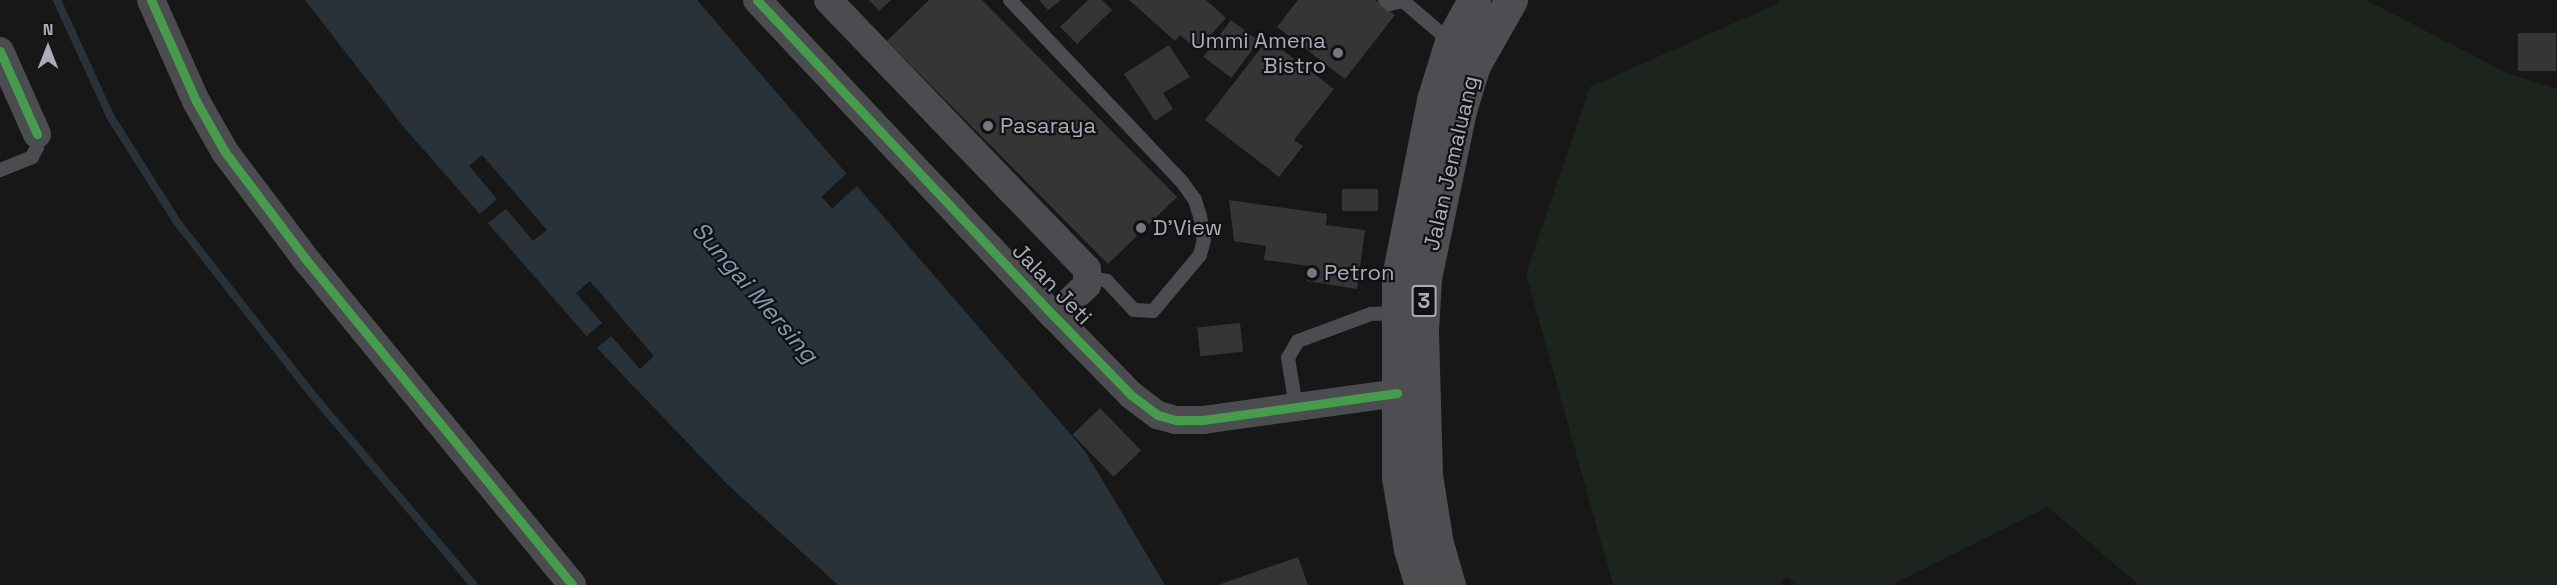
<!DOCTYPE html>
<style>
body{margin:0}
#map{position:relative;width:2557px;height:585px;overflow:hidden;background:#171717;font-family:"Space Grotesk",sans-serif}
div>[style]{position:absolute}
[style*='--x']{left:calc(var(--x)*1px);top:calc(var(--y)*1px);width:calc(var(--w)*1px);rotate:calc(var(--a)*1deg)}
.green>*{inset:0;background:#1d241e}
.water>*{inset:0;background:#2a3239}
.pier>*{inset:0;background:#171717;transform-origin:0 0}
.stream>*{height:8px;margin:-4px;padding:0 4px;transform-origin:4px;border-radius:4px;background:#2a3239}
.building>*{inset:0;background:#353536;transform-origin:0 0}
.service>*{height:14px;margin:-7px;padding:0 7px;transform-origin:7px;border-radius:7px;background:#4b4c50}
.minor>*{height:28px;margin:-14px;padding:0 14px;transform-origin:14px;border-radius:14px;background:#4b4c50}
.trunk>*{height:33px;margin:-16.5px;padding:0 16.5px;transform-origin:16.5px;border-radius:16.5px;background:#4e4e52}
.cycleway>*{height:9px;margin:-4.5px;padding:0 4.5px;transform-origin:4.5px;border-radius:4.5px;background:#469c4c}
.dots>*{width:16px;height:16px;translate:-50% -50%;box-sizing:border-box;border:3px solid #111113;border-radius:50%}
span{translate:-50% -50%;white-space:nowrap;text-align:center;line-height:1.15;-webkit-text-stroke:4.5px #111113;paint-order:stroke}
.shield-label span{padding:2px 4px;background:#111113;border:2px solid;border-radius:4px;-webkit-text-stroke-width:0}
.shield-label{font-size:21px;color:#a8adb8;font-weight:700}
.poi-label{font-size:22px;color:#a8adb8}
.right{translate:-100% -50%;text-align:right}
.left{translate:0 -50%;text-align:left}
.street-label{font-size:22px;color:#a8adb8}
.water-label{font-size:24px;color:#7f9bb3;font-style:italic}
.north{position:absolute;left:18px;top:18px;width:60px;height:60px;-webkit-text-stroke:4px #111113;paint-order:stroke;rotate:0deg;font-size:16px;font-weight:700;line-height:24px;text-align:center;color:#a8adb8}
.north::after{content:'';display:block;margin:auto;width:21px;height:27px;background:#a8adb8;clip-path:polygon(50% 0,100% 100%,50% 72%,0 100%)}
</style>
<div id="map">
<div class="green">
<div style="clip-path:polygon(1778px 0,2366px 0,2507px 73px,2557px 89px,2557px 585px,2139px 585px,2048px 507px,1891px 585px,1796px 585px,1787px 577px,1780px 585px,1613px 585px,1526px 274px,1590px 87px,1779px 3px)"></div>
</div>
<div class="water">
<div style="clip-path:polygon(305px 0,697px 0,1085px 451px,1165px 585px,838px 585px,728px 485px,597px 348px,402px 125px)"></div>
</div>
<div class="pier">
<div style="clip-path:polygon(482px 155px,547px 230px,533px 241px,506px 209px,485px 225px,477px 216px,497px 199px,469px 166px)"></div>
<div style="left:847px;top:173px;width:16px;height:35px;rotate:47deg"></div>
<div style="clip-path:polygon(590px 281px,654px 356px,640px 369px,611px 336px,597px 348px,587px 336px,602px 323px,576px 293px)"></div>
</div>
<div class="stream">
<div style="--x:57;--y:0;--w:128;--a:65.4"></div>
<div style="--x:110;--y:116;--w:125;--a:57.7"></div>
<div style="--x:177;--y:222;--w:217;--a:51.9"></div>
<div style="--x:311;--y:393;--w:252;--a:49.7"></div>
</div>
<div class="building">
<div style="clip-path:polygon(869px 0,891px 0,879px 11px)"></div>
<div style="clip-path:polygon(929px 0,982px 0,1177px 197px,1108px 264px,887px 41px)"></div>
<div style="clip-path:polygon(1039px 0,1061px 0,1048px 10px)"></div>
<div style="clip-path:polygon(1088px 0,1102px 0,1112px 10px,1077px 44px,1060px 27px)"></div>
<div style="clip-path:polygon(1129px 0,1206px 0,1226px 18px,1197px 50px,1180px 35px,1175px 41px)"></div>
<div style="clip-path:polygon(1298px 0,1375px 0,1395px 15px,1345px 79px,1277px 27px)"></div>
<div style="left:1231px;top:20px;width:35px;height:46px;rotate:37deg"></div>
<div style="left:2518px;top:33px;width:38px;height:38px"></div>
<div style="clip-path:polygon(1268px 39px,1334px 89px,1294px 140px,1303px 146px,1279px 177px,1205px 120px)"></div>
<div style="clip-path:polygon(1169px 45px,1190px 77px,1163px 93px,1173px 109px,1155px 121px,1124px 74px)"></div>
<div style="left:1342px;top:189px;width:36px;height:22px"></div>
<div style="clip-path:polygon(1229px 200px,1327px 214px,1326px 225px,1365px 230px,1357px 289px,1307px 281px,1309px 266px,1264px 260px,1266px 246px,1234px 241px)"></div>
<div style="left:1240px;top:323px;width:29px;height:43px;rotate:84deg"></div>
<div style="left:1100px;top:408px;width:59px;height:38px;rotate:46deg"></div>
<div style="clip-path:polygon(1298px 557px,1308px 585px,1218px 585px)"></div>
</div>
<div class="service">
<div style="--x:1010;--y:0;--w:250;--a:46.6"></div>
<div style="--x:1182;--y:182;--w:22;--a:54"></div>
<div style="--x:1195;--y:200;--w:17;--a:73"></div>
<div style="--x:1200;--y:216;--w:24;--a:81"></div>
<div style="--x:1204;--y:240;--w:16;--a:105"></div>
<div style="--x:1200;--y:255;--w:73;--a:130"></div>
<div style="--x:1153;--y:311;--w:19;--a:-177"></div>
<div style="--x:1134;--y:310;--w:40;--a:-133"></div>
<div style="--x:1107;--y:281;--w:18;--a:-167"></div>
<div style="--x:1385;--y:0;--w:6;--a:39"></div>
<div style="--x:1390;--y:4;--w:13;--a:-13"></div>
<div style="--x:1403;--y:1;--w:63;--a:40.5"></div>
<div style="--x:0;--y:170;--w:35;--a:-22"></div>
<div style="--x:32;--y:157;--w:11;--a:-63"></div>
<div style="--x:37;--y:147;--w:13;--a:-90"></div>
<div style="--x:1296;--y:407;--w:50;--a:-99.3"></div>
<div style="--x:1288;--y:358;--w:20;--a:-60"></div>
<div style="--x:1298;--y:341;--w:78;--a:-20.3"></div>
<div style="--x:1371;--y:314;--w:24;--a:-2"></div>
</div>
<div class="minor">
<div style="--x:151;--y:0;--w:111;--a:66"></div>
<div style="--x:196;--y:101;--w:59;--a:60.4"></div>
<div style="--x:225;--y:152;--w:138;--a:53"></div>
<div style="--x:308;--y:262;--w:417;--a:50.7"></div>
<div style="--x:757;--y:0;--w:434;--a:46.8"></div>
<div style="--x:1054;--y:316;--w:110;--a:45.7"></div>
<div style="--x:1131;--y:395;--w:34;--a:37"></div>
<div style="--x:1158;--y:415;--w:19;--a:16"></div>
<div style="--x:1176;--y:420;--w:27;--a:0"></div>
<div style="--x:1203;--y:420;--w:196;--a:-7.9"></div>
<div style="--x:828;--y:0;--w:373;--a:46.1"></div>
<div style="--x:1087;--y:269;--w:16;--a:90"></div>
<div style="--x:1087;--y:285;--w:45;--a:136.8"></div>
<div style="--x:0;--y:51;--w:91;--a:66"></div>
</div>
<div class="trunk">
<div style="--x:1421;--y:585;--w:38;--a:-107"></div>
<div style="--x:1410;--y:549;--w:73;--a:-99.5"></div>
<div style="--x:1398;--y:477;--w:200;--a:-90"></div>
<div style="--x:1398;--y:277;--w:180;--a:-78.8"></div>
<div style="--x:1433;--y:100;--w:61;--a:-72.8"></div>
<div style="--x:1451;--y:42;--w:48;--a:-61.3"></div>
<div style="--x:1449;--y:585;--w:43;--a:-106.3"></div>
<div style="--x:1437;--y:544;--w:70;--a:-99.1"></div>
<div style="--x:1426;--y:475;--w:144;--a:-91.6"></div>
<div style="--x:1422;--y:331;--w:53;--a:-86.8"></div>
<div style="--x:1425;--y:278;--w:172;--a:-78.2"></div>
<div style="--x:1460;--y:110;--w:47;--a:-72.7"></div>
<div style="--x:1474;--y:65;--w:75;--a:-60.4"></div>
</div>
<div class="cycleway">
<div style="--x:151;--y:0;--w:111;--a:66"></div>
<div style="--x:196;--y:101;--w:59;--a:60.4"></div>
<div style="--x:225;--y:152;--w:138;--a:53"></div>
<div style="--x:308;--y:262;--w:417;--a:50.7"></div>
<div style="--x:757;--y:0;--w:434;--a:46.8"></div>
<div style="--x:1054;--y:316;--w:110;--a:45.7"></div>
<div style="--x:1131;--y:395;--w:34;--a:37"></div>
<div style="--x:1158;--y:415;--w:19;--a:16"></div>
<div style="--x:1176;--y:420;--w:27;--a:0"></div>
<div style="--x:1203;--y:420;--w:196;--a:-7.9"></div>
<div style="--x:0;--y:51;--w:91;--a:66"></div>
</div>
<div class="dots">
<div style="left:1338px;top:53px;background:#757880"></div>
<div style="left:988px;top:126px;background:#757880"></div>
<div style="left:1141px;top:228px;background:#757880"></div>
<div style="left:1312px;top:273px;background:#757880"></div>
</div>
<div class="shield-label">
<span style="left:1424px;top:301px">3</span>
</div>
<div class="poi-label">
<span class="right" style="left:1326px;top:53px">Ummi Amena<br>Bistro</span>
<span class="left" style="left:1000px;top:126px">Pasaraya</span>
<span class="left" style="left:1153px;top:228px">D'View</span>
<span class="left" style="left:1324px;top:273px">Petron</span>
</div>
<div class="street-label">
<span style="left:1451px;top:163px;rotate:-77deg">Jalan Jemaluang</span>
<span style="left:1052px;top:284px;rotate:46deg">Jalan Jeti</span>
</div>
<div class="water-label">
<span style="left:755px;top:292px;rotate:49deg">Sungai Mersing</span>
</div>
<div class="north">N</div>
</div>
